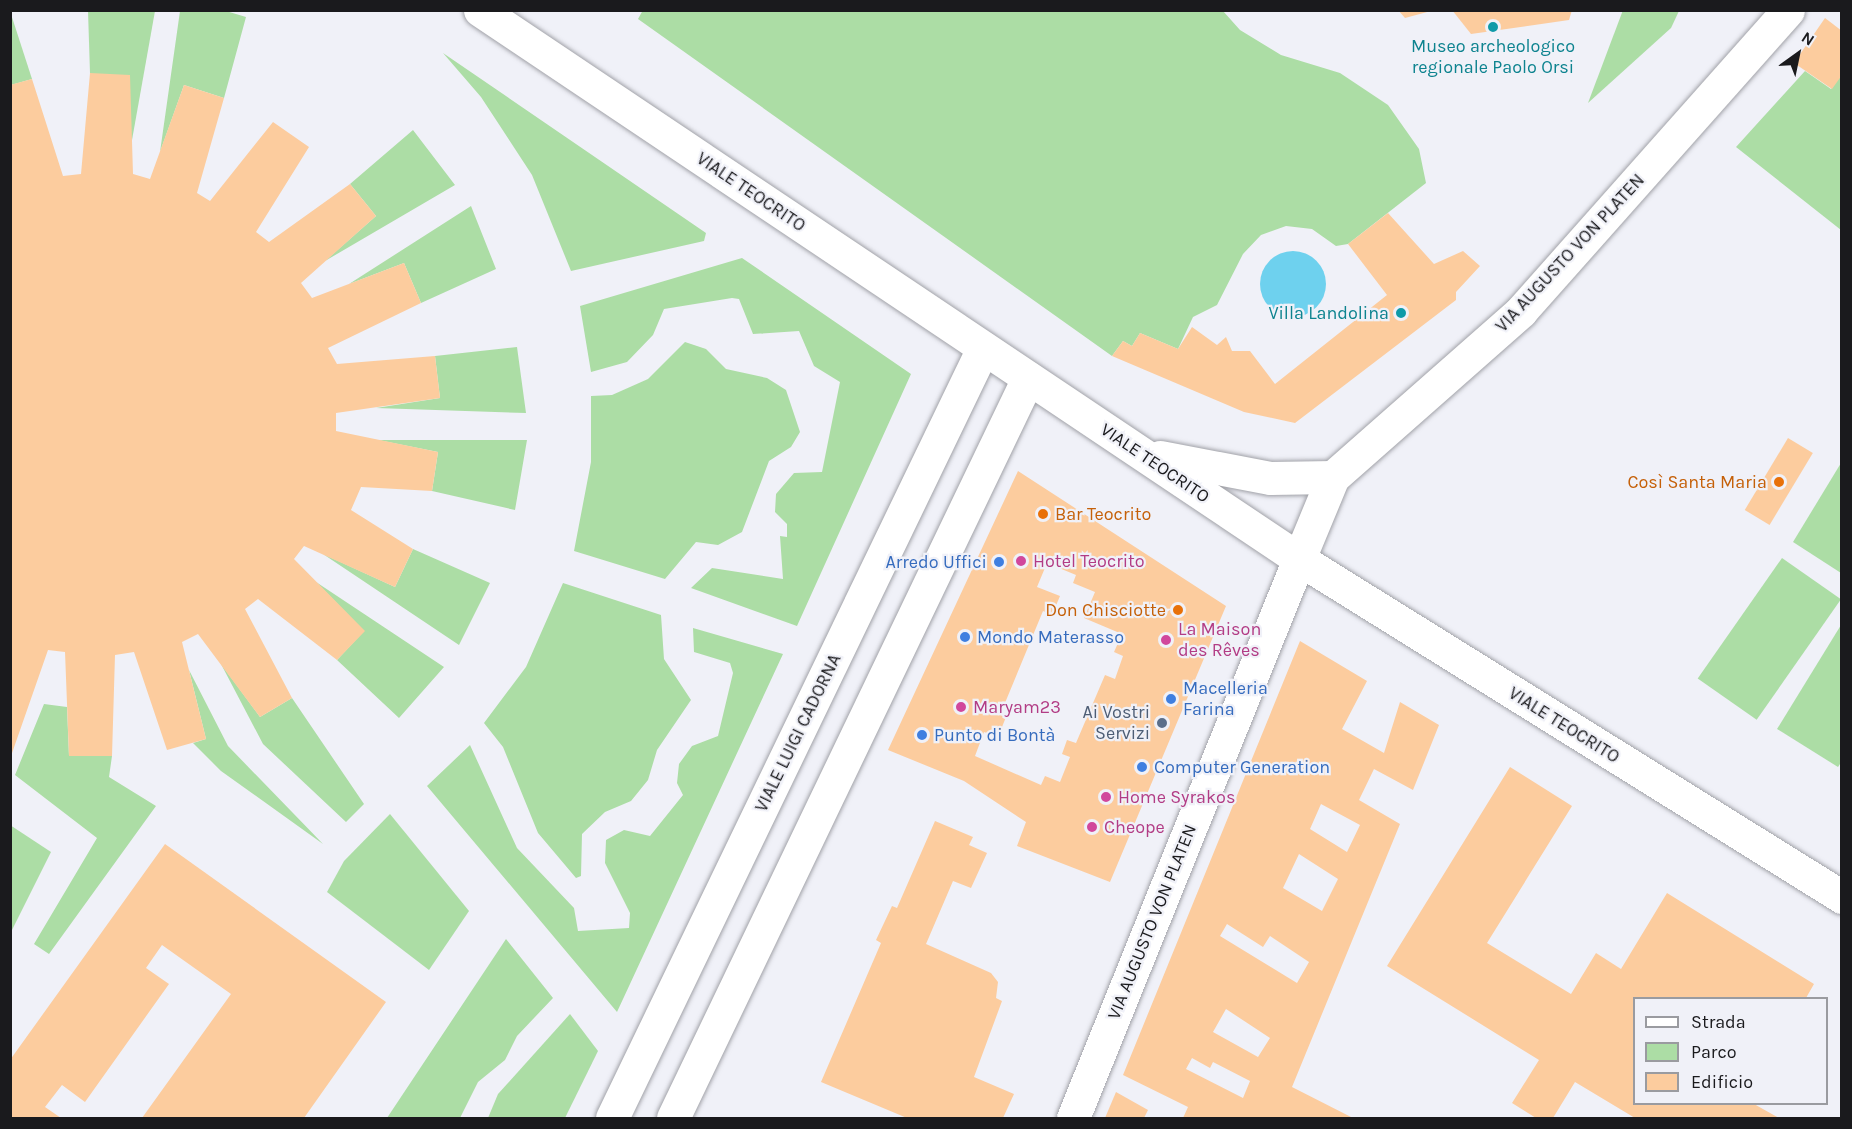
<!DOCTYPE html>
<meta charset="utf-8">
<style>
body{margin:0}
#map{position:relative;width:1852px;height:1129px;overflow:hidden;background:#f0f1f8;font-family:Karla,sans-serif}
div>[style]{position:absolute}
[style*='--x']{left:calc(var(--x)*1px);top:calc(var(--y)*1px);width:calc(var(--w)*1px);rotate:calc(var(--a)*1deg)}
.green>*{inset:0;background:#acdda5;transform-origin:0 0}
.water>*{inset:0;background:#6ed1ee}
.round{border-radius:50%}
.building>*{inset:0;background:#fccc9e;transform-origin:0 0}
.roads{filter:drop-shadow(0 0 2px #a1a2a8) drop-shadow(0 0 2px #a1a2a8)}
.minor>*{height:33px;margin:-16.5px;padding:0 16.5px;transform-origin:16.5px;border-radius:16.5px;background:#fff}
.tertiary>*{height:33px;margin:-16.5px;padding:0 16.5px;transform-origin:16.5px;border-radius:16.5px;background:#fff}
.secondary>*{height:33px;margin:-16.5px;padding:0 16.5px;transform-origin:16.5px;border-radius:16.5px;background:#fff}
.dots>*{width:16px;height:16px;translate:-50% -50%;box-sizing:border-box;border:3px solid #f0f1f8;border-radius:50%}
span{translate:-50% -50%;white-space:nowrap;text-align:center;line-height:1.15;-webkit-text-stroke:4.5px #f0f1f8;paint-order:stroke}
.culture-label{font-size:18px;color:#0d838f}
.right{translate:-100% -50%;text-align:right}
.street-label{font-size:18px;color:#1a1a1d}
.food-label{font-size:18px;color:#c56008}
.left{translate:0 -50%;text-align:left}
.hotel-label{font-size:18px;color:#b23c85}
.shop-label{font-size:18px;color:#366cbe}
.service-label{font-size:18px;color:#4e5e75}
.frame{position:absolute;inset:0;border:12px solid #1a1a1d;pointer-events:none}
.legend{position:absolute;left:1633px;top:997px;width:195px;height:108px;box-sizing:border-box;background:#f0f1f8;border:2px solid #9a9ba0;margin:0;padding:8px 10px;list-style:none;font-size:18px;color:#1a1a1d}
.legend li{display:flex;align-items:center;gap:12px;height:30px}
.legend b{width:30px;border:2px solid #9a9ba0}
.north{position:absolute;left:1768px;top:24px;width:60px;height:60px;-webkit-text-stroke:4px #f0f1f8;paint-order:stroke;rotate:33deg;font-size:16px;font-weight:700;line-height:24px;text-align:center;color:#1a1a1d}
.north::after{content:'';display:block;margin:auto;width:21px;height:27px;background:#1a1a1d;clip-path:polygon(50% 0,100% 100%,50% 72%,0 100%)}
</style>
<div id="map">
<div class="green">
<div style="clip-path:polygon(643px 10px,1223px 11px,1240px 30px,1281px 55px,1340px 73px,1388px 105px,1419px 149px,1426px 183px,1348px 244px,1336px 246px,1312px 229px,1286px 226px,1261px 235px,1243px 254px,1217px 305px,1193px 317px,1178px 349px,1140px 333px,1132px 346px,1123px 341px,1112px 356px,638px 19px)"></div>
<div style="clip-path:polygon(1623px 10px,1679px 11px,1671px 28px,1588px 103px)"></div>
<div style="clip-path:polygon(10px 11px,32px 79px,11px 85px,10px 85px)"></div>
<div style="clip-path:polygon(88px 11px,155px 11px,132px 140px,90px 73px)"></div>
<div style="clip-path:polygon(180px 11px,226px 11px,246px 17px,224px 98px,184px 85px,160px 152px)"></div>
<div style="clip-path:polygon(443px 53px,706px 233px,704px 241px,571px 271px,532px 175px,481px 97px)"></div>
<div style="clip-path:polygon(1805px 71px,1831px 89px,1841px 75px,1841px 230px,1736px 147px)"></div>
<div style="clip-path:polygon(413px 130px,455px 185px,325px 261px,376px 216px,350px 184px)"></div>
<div style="clip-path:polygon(471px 206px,496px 269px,421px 303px,404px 263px,349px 284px)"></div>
<div style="clip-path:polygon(742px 258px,911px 374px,797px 626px,691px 588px,712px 568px,783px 579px,780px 536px,787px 537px,787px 524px,775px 512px,776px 494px,794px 473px,822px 472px,840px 382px,814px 366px,799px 331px,753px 334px,739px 299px,732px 298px,664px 309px,653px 335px,627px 362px,591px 372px,580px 306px)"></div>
<div style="clip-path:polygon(685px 342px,706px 349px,726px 369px,767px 378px,786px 390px,800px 432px,791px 447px,769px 461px,742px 532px,718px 545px,696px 542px,665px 579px,574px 551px,591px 462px,591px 396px,612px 395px,648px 379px)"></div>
<div style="clip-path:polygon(517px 347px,526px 413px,376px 408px,440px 398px,435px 356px)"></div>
<div style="clip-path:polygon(378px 440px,527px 440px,515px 510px,432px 491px,438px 452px)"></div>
<div style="clip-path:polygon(1841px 463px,1841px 573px,1793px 542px)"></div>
<div style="clip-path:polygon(413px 549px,490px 583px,459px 645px,323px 554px,395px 587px)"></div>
<div style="left:1782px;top:558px;width:72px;height:147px;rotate:35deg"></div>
<div style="clip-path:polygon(316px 582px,444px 667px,399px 718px,337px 660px,364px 631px)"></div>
<div style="clip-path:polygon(563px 583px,661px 615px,664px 659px,691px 700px,657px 750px,648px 780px,631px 801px,605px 812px,582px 834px,581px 876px,576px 878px,538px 833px,503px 747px,484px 723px,526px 667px)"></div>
<div style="clip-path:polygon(1841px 625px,1842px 761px,1838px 767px,1777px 729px)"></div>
<div style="clip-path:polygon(693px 628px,783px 654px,617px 1012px,427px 786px,470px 745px,517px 848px,574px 908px,578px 931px,629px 928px,630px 913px,605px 863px,606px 840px,624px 830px,650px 836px,683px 795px,677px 783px,679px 764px,692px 746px,718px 736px,733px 673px,730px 663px,694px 652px)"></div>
<div style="clip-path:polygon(221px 664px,260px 717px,292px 698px,364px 804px,346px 822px,263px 744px)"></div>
<div style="clip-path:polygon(189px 670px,228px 746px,323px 844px,221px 771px,193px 743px,206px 739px)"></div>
<div style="clip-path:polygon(44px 704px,67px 707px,69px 756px,112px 756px,109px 777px,156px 806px,49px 954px,34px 944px,97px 838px,15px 775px)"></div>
<div style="clip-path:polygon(390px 814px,469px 911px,429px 970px,327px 892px,344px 861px)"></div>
<div style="clip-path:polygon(10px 825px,51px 852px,11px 932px,10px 932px)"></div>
<div style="clip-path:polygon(506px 939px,553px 998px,517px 1036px,505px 1060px,478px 1082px,460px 1118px,387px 1118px)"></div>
<div style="clip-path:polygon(570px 1014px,598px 1051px,565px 1118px,488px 1118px,498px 1094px)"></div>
</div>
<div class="water">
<div class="round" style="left:1260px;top:251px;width:66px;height:66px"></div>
</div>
<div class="building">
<div style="clip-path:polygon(1398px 10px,1431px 10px,1431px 11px,1405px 18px)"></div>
<div style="clip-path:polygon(1452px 10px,1572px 10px,1569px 20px,1471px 34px)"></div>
<div style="clip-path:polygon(1825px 18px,1842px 31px,1842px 75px,1832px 89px,1794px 63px)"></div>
<div style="clip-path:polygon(90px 73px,130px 75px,133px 174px,150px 179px,184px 85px,224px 98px,197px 193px,210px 201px,273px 122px,309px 147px,256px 232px,269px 242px,350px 184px,376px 216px,301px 283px,312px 298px,404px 263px,421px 303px,328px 348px,337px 364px,435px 356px,440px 398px,336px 413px,336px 431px,438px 452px,432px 491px,361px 487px,351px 510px,413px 549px,395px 587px,304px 546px,294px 559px,365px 631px,337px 660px,258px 599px,245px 609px,292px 698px,260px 717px,198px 634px,182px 642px,206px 739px,167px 750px,134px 652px,115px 655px,112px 756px,69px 756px,65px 652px,48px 650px,11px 756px,10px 85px,32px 79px,63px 176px,81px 174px)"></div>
<div style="clip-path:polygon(1388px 213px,1434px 264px,1463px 251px,1480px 266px,1456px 292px,1456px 300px,1295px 423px,1244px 412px,1112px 356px,1123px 341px,1132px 346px,1140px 333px,1178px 349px,1192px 327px,1217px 345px,1226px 337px,1232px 351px,1250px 351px,1275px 384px,1387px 295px,1348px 244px)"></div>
<div style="left:1788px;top:438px;width:29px;height:84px;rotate:31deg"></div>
<div style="clip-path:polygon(evenodd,1018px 471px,1226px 606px,1110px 882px,1017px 846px,1026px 822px,964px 781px,888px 750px,1018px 471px,1047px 563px,1076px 575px,1073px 583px,1095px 592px,1084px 618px,1122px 634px,1114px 652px,1123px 656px,1115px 679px,1105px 675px,1076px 743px,1067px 740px,1062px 754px,1070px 757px,1060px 782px,1045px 776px,1041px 785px,975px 756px,984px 732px,998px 737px,1006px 717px,1000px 715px,1043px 611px,1052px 615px,1060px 596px,1037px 587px,1047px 563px)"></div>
<div style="clip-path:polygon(evenodd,1300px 641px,1367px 681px,1342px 729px,1384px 753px,1400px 702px,1439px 725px,1413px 790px,1374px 769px,1359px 800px,1400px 824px,1292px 1087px,1353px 1118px,1183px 1118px,1188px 1107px,1123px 1075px,1300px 641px,1321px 804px,1360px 825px,1347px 852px,1310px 829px,1321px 804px,1300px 641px,1299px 854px,1338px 879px,1322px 911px,1283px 888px,1299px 854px,1300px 641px,1227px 924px,1263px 947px,1270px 936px,1309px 962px,1297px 983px,1220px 936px,1227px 924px,1300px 641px,1226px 1009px,1270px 1038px,1258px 1057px,1213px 1032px,1226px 1009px,1300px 641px,1192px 1058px,1210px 1068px,1213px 1062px,1250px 1081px,1243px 1098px,1186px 1069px,1192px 1058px)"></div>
<div style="clip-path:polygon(1510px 767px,1572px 806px,1487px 943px,1571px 994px,1596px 953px,1621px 969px,1667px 893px,1814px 984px,1806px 998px,1634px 998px,1634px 1104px,1754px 1104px,1779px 1118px,1635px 1118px,1575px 1082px,1553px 1118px,1536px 1118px,1512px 1103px,1539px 1060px,1387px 966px)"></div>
<div style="clip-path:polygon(935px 821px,973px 837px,969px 845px,987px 853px,971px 888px,953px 881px,926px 944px,991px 973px,998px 982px,996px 998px,1002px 1001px,974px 1077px,1014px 1094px,1003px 1118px,907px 1118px,821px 1082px,881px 943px,876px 940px,892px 906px,897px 908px)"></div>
<div style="clip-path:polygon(165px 844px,386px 1002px,304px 1118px,142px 1118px,231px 994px,162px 945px,146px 968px,169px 984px,85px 1102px,62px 1085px,45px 1107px,61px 1118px,10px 1118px,10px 1060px)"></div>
<div style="clip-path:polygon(1116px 1092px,1148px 1110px,1144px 1118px,1105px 1118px)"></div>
</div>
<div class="roads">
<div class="minor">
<div style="--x:1073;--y:1118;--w:603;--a:-67.99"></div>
</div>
<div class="tertiary">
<div style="--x:1299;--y:559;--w:640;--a:31.9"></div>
</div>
<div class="secondary">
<div style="--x:480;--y:10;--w:986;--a:33.84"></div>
<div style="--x:1299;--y:559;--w:89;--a:-67.5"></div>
<div style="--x:1333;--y:477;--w:251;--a:-41.4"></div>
<div style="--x:1521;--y:311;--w:402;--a:-48.4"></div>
<div style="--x:1160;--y:457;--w:112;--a:10.8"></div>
<div style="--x:1270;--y:478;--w:63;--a:-0.9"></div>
<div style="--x:612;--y:1118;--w:855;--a:-64.27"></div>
<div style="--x:673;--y:1118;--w:821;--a:-64.37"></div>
</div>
</div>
<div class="dots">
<div style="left:1493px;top:27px;background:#0f9aa8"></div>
<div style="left:1401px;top:313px;background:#0f9aa8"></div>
<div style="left:1779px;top:482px;background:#e8710a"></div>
<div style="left:1043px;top:514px;background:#e8710a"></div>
<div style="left:1021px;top:561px;background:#d1479c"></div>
<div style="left:999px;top:562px;background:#3f7fe0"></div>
<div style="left:1178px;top:610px;background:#e8710a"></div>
<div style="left:965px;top:637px;background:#3f7fe0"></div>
<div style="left:1166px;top:640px;background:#d1479c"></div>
<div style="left:1171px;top:699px;background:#3f7fe0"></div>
<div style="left:961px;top:707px;background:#d1479c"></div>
<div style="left:1162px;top:723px;background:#5c6f8a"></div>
<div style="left:922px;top:735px;background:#3f7fe0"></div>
<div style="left:1142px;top:767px;background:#3f7fe0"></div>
<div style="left:1106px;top:797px;background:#d1479c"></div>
<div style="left:1092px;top:827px;background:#d1479c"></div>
</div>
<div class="culture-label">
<span style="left:1493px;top:57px">Museo archeologico<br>regionale Paolo Orsi</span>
<span class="right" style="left:1389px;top:313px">Villa Landolina</span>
</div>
<div class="street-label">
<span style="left:751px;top:192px;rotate:34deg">VIALE TEOCRITO</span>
<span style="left:1570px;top:253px;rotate:-47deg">VIA AUGUSTO VON PLATEN</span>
<span style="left:1155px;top:463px;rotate:34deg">VIALE TEOCRITO</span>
<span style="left:1564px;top:725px;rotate:32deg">VIALE TEOCRITO</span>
<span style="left:798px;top:733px;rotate:-64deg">VIALE LUIGI CADORNA</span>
<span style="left:1152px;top:922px;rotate:-68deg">VIA AUGUSTO VON PLATEN</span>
</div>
<div class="food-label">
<span class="right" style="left:1767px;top:482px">Così Santa Maria</span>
<span class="left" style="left:1055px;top:514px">Bar Teocrito</span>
<span class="right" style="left:1166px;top:610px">Don Chisciotte</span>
</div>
<div class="hotel-label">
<span class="left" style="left:1033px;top:561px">Hotel Teocrito</span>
<span class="left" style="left:1178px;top:640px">La Maison<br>des Rêves</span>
<span class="left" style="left:973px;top:707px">Maryam23</span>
<span class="left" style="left:1118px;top:797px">Home Syrakos</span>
<span class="left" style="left:1104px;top:827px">Cheope</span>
</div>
<div class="shop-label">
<span class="right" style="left:987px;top:562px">Arredo Uffici</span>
<span class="left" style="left:977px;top:637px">Mondo Materasso</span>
<span class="left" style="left:1183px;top:699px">Macelleria<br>Farina</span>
<span class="left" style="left:934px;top:735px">Punto di Bontà</span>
<span class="left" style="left:1154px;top:767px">Computer Generation</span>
</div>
<div class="service-label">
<span class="right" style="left:1150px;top:723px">Ai Vostri<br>Servizi</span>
</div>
<div class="frame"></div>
<ul class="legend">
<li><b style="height:8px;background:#fff"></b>Strada</li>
<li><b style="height:16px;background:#acdda5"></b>Parco</li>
<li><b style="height:16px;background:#fccc9e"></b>Edificio</li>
</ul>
<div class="north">N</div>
</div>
